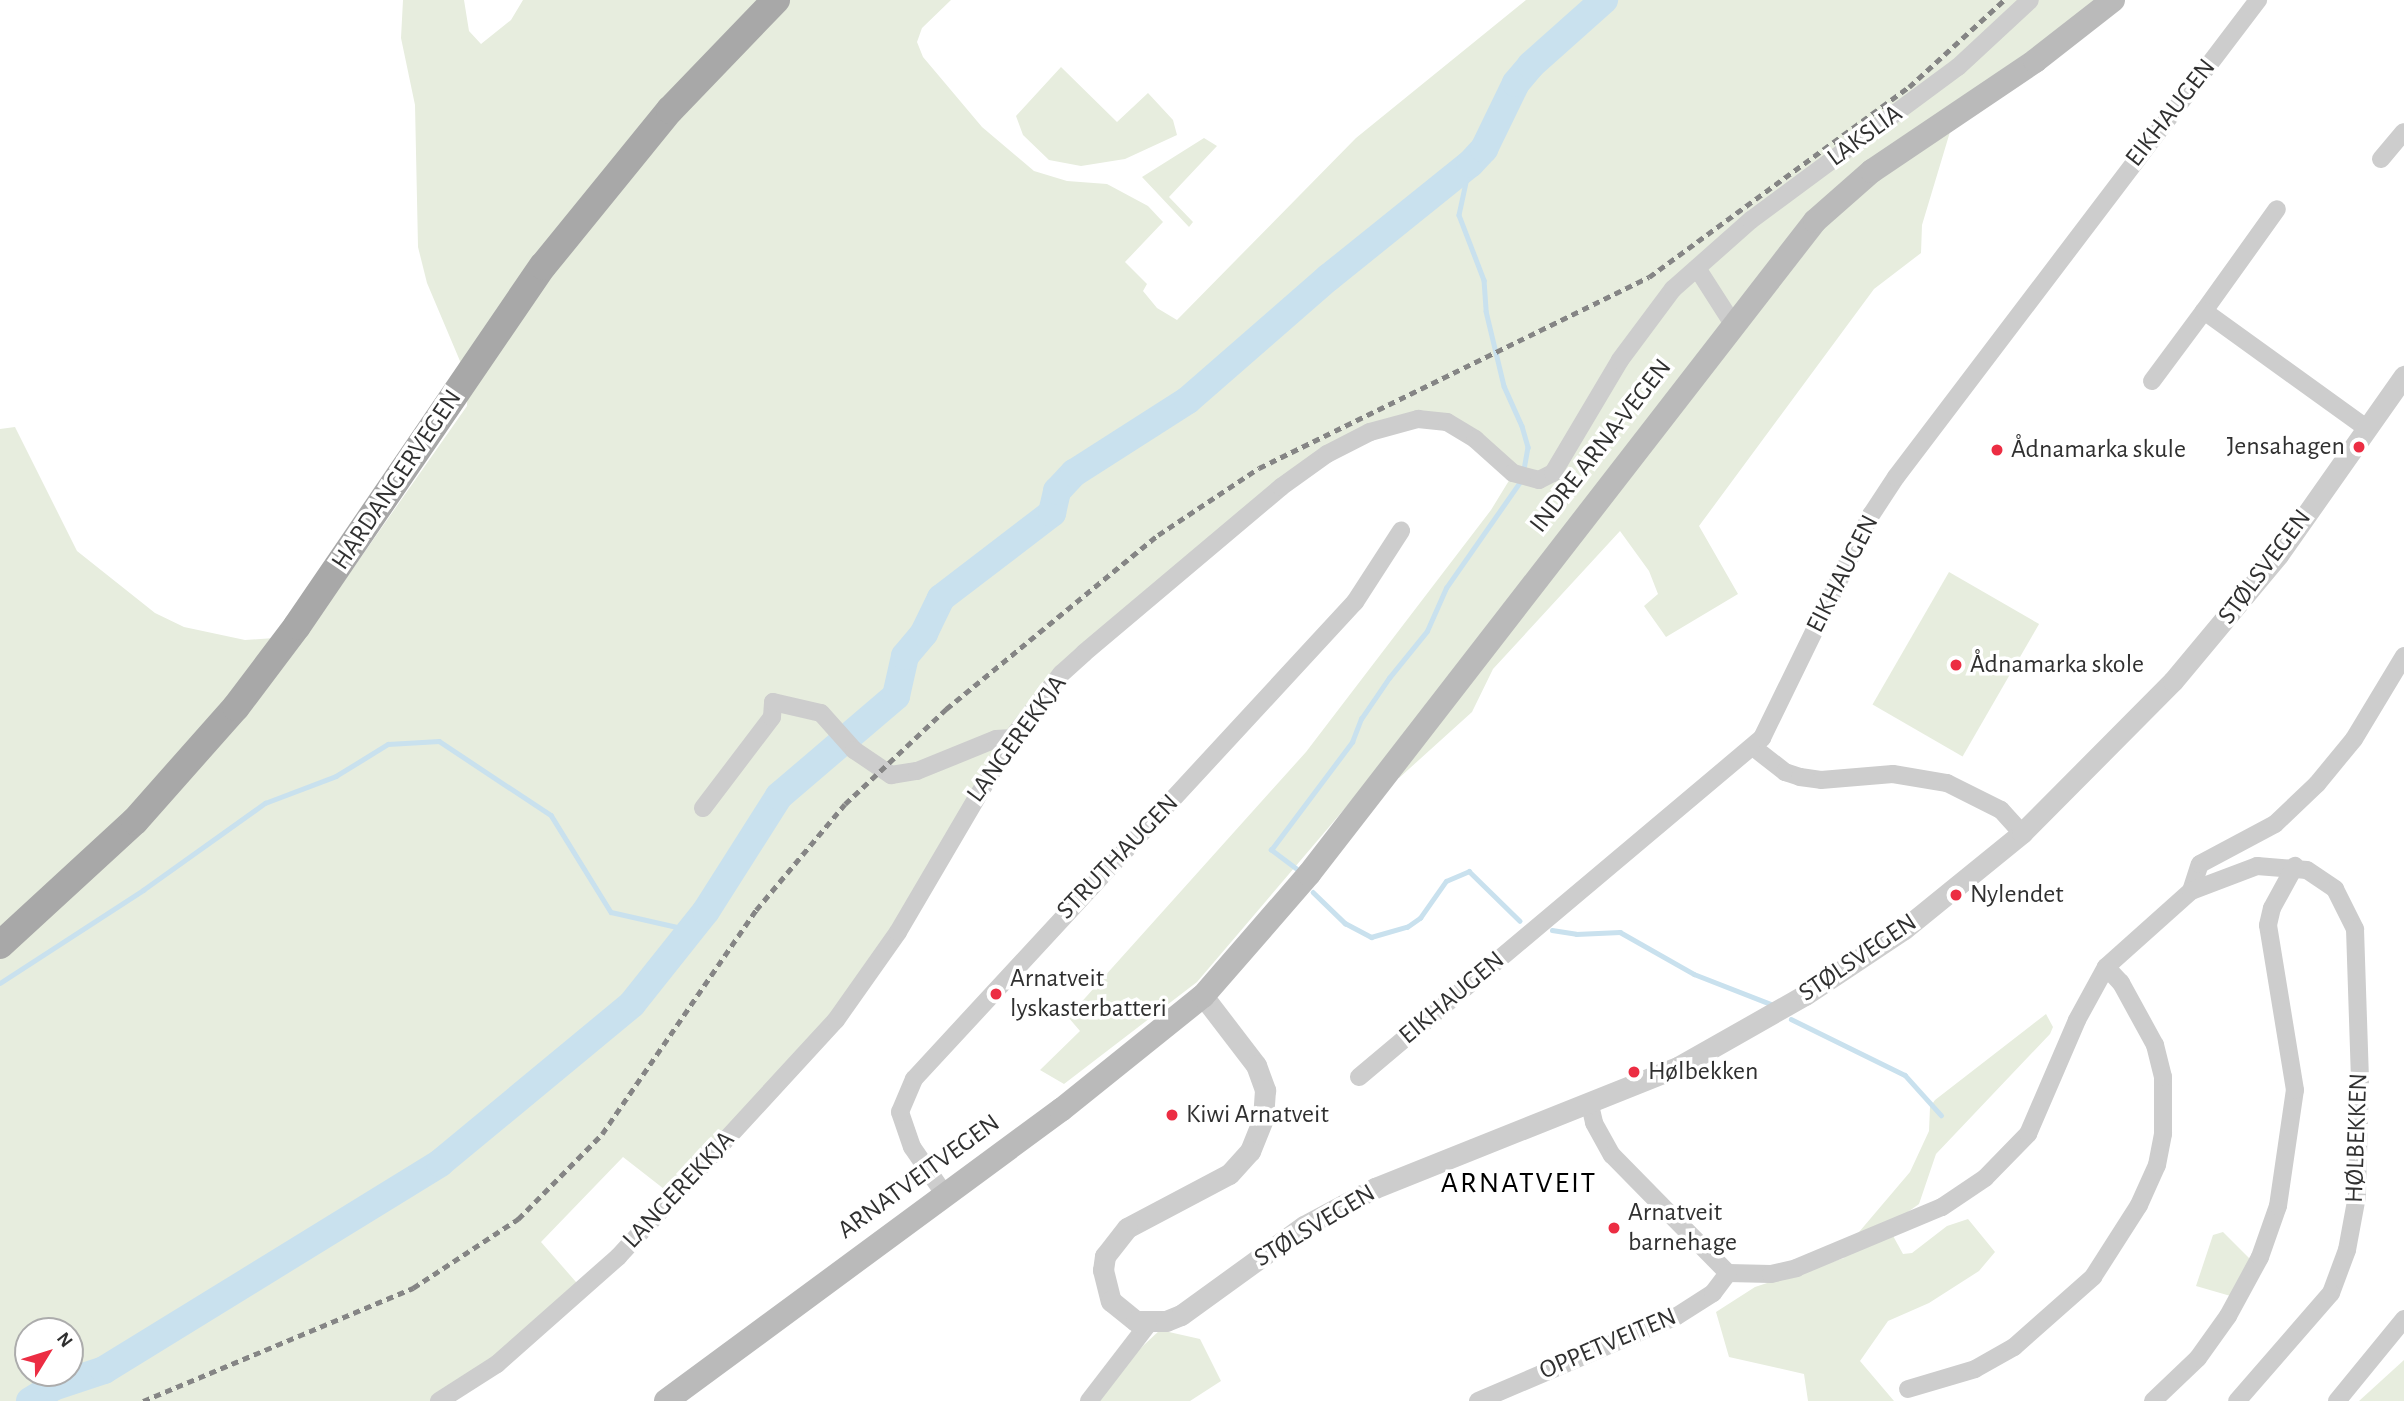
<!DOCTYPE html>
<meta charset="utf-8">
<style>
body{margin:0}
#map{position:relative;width:2404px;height:1401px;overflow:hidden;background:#fff;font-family:"Alegreya Sans",sans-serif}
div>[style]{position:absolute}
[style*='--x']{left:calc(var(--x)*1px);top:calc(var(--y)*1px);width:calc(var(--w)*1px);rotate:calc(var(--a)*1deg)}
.green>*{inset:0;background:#e7edde;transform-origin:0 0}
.stream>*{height:4.5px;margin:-2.25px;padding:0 2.25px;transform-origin:2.25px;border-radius:2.25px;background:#c9e1ee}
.river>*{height:28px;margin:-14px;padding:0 14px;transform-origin:14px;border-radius:14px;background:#c9e1ee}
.minor>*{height:18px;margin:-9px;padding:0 9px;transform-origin:9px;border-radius:9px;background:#cdcdcd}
.tertiary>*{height:21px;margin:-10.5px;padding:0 10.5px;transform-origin:10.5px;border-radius:10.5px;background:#cdcdcd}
.secondary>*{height:24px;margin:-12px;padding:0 12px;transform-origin:12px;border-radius:12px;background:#bababa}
.primary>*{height:28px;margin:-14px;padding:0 14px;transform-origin:14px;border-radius:14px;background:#a8a8a8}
.rail>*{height:4.5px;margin-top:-2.25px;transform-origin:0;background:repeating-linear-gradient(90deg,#858585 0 7px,transparent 0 12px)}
.dots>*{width:19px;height:19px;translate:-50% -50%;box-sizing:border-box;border:4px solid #fff;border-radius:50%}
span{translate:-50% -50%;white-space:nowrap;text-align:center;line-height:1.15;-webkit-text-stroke:7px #fff;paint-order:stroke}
.street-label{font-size:26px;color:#303030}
.poi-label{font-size:26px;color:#303030}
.right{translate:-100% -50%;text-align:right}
.left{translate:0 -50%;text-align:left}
.quarter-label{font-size:30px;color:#000;letter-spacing:2px}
.north{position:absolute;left:14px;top:1317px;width:70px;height:70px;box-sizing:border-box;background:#fff;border:2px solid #acacac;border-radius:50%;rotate:52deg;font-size:19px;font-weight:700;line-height:28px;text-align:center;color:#303030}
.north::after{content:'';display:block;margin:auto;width:24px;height:32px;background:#ec2d43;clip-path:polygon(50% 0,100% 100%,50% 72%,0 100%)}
</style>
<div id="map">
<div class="green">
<div style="clip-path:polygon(evenodd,403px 0,464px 0,469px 31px,481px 44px,511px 20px,523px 0,951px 0,922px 28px,917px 42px,923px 57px,982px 127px,1034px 171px,1067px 181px,1107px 184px,1148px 206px,1163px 222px,1125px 262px,1147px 284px,1143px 291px,1157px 308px,1177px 320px,1356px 138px,1526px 0,2099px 0,1959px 102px,1922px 225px,1921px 253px,1874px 289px,1699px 526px,1738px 594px,1666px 637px,1644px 606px,1658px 594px,1649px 571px,1620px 531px,1493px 669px,1472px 712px,1399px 778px,1375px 773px,1197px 982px,1064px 1084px,1040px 1070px,1080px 1031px,1068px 1017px,1306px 752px,1491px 510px,1513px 474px,1434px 420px,1347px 443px,1061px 674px,836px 1020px,673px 1196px,623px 1157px,541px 1242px,583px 1290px,439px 1401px,0 1401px,0 429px,15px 427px,77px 551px,155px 613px,184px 627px,245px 640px,274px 638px,333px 597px,467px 406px,468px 380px,427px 283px,418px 247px,415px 105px,401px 38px,403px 0,28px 1331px,70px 1331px,70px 1373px,28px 1373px,28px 1331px)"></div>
<div style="clip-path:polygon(1061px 67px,1117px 122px,1148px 93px,1173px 120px,1177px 135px,1125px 159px,1081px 166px,1049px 160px,1023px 135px,1016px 116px)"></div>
<div style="clip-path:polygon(1204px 138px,1217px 146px,1169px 197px,1193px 222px,1189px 227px,1142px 177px)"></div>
<div style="left:1949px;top:572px;width:104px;height:153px;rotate:30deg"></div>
<div style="clip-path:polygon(2046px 1014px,2053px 1027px,2050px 1034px,1936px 1154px,1919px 1204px,1898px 1219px,1892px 1234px,1903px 1254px,1912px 1253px,1947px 1226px,1968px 1219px,1995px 1252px,1979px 1271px,1929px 1303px,1888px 1321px,1860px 1361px,1894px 1401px,1808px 1401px,1804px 1374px,1729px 1357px,1716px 1312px,1755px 1287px,1844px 1258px,1848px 1245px,1910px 1172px,1929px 1131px,1930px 1107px,1935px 1100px)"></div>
<div style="clip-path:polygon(2223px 1232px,2252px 1261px,2234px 1297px,2196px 1286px,2213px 1235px)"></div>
<div style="clip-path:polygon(1160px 1330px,1200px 1339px,1221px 1381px,1190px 1401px,1084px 1401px)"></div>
<div style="clip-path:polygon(2404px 1360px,2404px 1401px,2359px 1401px)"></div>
</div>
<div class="stream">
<div style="--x:1470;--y:164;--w:52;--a:102.2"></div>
<div style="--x:1459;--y:215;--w:70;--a:69"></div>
<div style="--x:1484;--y:280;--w:31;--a:86"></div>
<div style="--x:1486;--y:311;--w:77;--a:76.5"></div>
<div style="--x:1504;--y:386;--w:44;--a:65.8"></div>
<div style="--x:1522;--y:426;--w:22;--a:74"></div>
<div style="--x:1528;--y:447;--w:23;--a:100"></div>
<div style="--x:1299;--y:871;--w:35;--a:-143"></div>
<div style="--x:1271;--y:850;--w:135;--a:-53.1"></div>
<div style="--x:1352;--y:742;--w:25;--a:-69"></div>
<div style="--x:1361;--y:719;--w:50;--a:-55.7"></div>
<div style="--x:1389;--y:678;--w:60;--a:-51"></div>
<div style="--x:1427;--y:631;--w:47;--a:-66.2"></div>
<div style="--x:1446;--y:588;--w:133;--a:-55.1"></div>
<div style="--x:1313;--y:892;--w:45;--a:44.1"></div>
<div style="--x:1345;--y:923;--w:30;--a:28"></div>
<div style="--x:1371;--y:937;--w:37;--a:-16"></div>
<div style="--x:1407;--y:927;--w:16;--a:-35"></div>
<div style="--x:1420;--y:918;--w:45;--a:-54.9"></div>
<div style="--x:1446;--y:881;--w:25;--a:-23"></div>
<div style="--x:1469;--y:871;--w:71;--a:44.4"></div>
<div style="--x:1552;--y:930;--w:24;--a:9"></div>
<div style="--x:1576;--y:934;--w:44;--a:-2.6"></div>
<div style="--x:1620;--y:932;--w:85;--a:29.6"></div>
<div style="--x:1694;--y:974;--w:83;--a:21.3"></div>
<div style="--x:0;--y:983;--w:171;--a:-33"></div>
<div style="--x:143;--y:890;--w:150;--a:-35.5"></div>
<div style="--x:265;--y:803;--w:76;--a:-20.8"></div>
<div style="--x:336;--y:776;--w:61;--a:-31.6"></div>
<div style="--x:388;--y:744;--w:51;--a:-3.4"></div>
<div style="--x:439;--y:741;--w:134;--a:33.5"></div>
<div style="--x:551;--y:815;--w:114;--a:58.3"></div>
<div style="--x:611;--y:912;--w:81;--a:12.8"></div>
<div style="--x:1791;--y:1019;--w:127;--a:26.2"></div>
<div style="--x:1905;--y:1075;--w:54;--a:48"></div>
</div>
<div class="river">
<div style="--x:30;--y:1401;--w:27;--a:-31"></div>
<div style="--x:53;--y:1387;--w:54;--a:-18.4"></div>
<div style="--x:104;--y:1370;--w:395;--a:-31.6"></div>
<div style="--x:440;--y:1163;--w:249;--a:-39.6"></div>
<div style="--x:632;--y:1004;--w:119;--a:-51.5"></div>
<div style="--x:706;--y:911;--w:136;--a:-57.6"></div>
<div style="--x:779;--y:796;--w:154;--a:-40.5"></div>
<div style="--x:896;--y:696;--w:41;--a:-77.3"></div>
<div style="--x:905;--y:656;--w:30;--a:-50"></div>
<div style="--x:924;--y:633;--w:39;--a:-64"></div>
<div style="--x:941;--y:598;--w:140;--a:-37.4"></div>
<div style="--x:1052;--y:513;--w:23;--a:-77"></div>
<div style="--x:1057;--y:491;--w:25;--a:-47"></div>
<div style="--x:1074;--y:473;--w:135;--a:-32.6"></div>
<div style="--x:1188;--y:400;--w:186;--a:-41.1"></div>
<div style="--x:1328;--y:278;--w:182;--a:-38.8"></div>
<div style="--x:1470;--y:164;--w:21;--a:-47"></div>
<div style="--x:1484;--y:149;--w:73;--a:-64.1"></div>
<div style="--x:1516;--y:83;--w:23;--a:-50"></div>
<div style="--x:1531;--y:65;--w:98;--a:-41.7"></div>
</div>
<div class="minor">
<div style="--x:2381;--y:159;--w:35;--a:-50"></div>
<div style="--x:1697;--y:268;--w:67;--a:57.3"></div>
<div style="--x:2204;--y:311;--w:125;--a:-54.4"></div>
<div style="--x:2152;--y:381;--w:87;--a:-53.4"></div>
<div style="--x:2204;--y:311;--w:198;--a:35.8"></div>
<div style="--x:1753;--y:747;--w:41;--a:38"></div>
<div style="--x:1785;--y:772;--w:16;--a:18"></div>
<div style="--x:1800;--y:777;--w:21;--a:8"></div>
<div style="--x:1821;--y:780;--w:72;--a:-4.8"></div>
<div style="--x:1893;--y:774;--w:55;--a:9.5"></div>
<div style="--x:1947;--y:783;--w:60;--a:26.6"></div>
<div style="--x:2001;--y:810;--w:31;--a:48"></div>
<div style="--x:703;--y:808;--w:114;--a:-52.8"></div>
<div style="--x:772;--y:717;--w:15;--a:-86"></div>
<div style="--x:773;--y:702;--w:49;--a:12.9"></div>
<div style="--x:821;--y:713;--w:50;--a:48.3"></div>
<div style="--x:854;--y:750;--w:45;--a:34"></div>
<div style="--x:891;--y:775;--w:26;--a:-9"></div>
<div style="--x:917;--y:771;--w:85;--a:-22.1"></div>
<div style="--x:996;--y:739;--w:16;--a:-4"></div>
<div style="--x:2191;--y:891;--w:28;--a:-72"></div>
<div style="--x:2200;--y:864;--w:85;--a:-28.1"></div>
<div style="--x:2275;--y:824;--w:58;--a:-43.6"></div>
<div style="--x:2317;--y:784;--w:58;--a:-50.6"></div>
<div style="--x:2354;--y:739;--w:97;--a:-58.9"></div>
<div style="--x:1359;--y:1077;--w:527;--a:-40.07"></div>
<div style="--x:1762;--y:738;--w:248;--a:-64"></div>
<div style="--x:1871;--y:515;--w:45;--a:-56.7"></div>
<div style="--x:1896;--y:477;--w:599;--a:-52.8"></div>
<div style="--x:1590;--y:1105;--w:18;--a:77"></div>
<div style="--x:1594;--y:1123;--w:37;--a:61"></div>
<div style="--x:1612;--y:1155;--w:165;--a:45.5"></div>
<div style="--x:1728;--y:1273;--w:43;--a:1.3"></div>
<div style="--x:1771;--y:1274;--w:26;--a:-13"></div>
<div style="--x:1796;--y:1268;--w:158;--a:-22.7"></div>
<div style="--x:1942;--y:1207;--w:52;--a:-34"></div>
<div style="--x:1985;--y:1178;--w:62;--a:-45.7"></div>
<div style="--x:2028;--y:1134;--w:124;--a:-66.7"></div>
<div style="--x:2077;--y:1020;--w:60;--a:-61.3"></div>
<div style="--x:2106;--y:967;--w:114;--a:-41.8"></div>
<div style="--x:2191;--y:891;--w:71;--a:-20.7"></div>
<div style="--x:2257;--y:866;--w:50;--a:4.6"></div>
<div style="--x:2307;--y:870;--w:34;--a:34"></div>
<div style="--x:2335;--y:889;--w:45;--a:63.4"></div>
<div style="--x:2355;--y:929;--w:149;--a:88.1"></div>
<div style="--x:2360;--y:1078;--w:118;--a:91.5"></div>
<div style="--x:2357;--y:1196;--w:55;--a:100.5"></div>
<div style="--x:2347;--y:1250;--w:46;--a:110.4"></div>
<div style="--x:2331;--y:1293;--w:143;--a:131"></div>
<div style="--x:945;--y:1195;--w:58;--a:-124.5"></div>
<div style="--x:912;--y:1147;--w:37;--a:-109"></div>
<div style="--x:900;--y:1112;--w:36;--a:-67"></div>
<div style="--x:914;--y:1079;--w:650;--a:-47.25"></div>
<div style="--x:1355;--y:602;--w:85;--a:-57.1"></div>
<div style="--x:1908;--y:1389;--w:70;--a:-16.6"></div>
<div style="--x:1975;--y:1369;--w:45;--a:-29.4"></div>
<div style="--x:2014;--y:1347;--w:106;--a:-41.5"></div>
<div style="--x:2093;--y:1277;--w:85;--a:-57.4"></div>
<div style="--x:2139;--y:1205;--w:44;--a:-65.8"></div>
<div style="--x:2157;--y:1165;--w:32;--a:-79"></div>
<div style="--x:2163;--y:1134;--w:57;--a:-90"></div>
<div style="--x:2163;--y:1077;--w:33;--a:-104"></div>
<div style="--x:2155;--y:1045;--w:71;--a:-118.7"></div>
<div style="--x:2121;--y:983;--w:22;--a:-133"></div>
<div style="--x:439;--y:1401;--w:69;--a:-32.5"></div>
<div style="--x:497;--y:1364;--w:162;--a:-41.5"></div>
<div style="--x:618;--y:1257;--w:322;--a:-47.4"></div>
<div style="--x:836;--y:1020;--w:108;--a:-54.8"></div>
<div style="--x:898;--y:932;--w:225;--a:-59.6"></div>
<div style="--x:1012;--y:738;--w:81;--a:-52.6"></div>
<div style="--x:1061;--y:674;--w:31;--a:-42"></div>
<div style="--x:1084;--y:653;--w:258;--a:-40.1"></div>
<div style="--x:1281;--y:487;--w:57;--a:-35.7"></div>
<div style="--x:1327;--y:454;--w:48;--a:-27.1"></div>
<div style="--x:1370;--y:432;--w:50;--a:-15.2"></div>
<div style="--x:1418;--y:419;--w:29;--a:6"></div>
<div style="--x:1447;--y:422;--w:33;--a:31"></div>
<div style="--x:1475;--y:439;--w:51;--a:41.8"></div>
<div style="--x:1513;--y:473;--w:27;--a:15"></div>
<div style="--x:1539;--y:480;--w:16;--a:-27"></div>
<div style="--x:1553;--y:473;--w:131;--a:-59.3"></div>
<div style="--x:1620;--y:360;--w:89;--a:-53.3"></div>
<div style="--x:1673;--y:289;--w:104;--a:-41.5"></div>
<div style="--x:1751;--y:220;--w:257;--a:-36.5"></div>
<div style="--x:1958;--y:67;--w:98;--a:-42.9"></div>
<div style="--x:1089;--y:1401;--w:98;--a:-52.4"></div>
<div style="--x:1478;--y:1401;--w:216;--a:-23.1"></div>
<div style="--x:1677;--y:1316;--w:43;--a:-32.6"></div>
<div style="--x:1713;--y:1293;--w:25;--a:-53"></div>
<div style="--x:2153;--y:1401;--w:62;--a:-43.7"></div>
<div style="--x:2198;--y:1358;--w:52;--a:-54.5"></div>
<div style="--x:2228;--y:1316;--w:67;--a:-61.5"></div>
<div style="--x:2260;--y:1257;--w:54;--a:-70.6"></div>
<div style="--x:2278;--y:1206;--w:117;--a:-81.7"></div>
<div style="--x:2295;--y:1090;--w:167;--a:-99.3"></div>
<div style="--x:2268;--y:925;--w:17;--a:-77"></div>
<div style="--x:2272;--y:908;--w:48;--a:-61.3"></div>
<div style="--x:2337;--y:1401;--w:106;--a:-50.7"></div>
</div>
<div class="tertiary">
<div style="--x:1203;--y:996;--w:87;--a:52.5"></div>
<div style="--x:1256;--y:1065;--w:27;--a:70"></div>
<div style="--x:1265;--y:1090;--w:29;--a:94"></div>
<div style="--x:1263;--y:1119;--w:35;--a:112"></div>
<div style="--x:1250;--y:1151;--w:31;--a:132"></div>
<div style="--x:1229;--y:1174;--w:115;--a:152.1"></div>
<div style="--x:1127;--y:1228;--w:36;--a:128"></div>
<div style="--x:1105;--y:1256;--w:14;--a:98"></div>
<div style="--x:1103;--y:1270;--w:32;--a:76"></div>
<div style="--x:1111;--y:1301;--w:32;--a:39"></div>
<div style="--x:1136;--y:1321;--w:30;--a:0"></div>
<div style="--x:1166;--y:1321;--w:16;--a:-22"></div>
<div style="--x:1181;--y:1315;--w:152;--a:-35.9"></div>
<div style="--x:1304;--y:1226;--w:81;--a:-28.2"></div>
<div style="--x:1375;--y:1188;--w:326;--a:-21.8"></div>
<div style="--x:1678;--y:1067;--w:146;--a:-29.6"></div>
<div style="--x:1805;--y:995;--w:119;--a:-33.7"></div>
<div style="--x:1904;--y:929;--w:152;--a:-39.1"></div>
<div style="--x:2022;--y:833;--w:214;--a:-45.2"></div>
<div style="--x:2173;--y:681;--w:164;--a:-50.2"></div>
<div style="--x:2278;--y:555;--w:219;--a:-54.9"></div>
</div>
<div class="secondary">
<div style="--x:666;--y:1401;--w:491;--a:-36.4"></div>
<div style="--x:1061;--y:1110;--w:182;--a:-38.8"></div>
<div style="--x:1203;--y:996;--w:162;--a:-49"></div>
<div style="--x:1309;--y:874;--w:826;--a:-52.23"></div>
<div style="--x:1815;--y:221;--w:76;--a:-41.3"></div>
<div style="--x:1872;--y:171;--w:197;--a:-34"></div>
<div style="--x:2035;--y:61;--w:99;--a:-38"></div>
</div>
<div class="primary">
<div style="--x:0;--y:945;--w:183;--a:-42.6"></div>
<div style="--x:135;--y:821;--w:152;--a:-48.5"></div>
<div style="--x:236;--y:707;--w:101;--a:-53"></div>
<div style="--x:297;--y:626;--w:436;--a:-55.7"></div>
<div style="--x:543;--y:266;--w:201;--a:-50.9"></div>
<div style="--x:670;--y:110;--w:153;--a:-46.1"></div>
</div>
<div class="rail">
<div style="--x:143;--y:1401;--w:293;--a:-22.7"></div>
<div style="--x:413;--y:1288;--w:126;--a:-33.3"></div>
<div style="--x:518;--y:1219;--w:120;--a:-45.3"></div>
<div style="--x:602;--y:1134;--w:272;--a:-55.5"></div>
<div style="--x:756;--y:910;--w:138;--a:-50"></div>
<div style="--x:845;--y:804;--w:139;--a:-43.2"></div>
<div style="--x:946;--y:709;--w:274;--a:-39.4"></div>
<div style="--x:1158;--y:535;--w:121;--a:-33.6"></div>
<div style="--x:1259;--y:468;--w:434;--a:-26.1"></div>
<div style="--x:1649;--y:277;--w:322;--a:-36.2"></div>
<div style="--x:1909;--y:87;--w:129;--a:-42.5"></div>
</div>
<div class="dots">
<div style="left:2359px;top:447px;background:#ec2d43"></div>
<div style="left:1997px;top:450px;background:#ec2d43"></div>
<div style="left:1956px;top:665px;background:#ec2d43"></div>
<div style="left:1956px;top:895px;background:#ec2d43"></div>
<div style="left:996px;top:994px;background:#ec2d43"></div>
<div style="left:1634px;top:1072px;background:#ec2d43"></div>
<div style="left:1172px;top:1115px;background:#ec2d43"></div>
<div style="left:1614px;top:1228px;background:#ec2d43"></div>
</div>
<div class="street-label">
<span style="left:2171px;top:113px;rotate:-52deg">EIKHAUGEN</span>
<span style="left:1865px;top:136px;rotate:-36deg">LAKSLIA</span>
<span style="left:1601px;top:446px;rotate:-52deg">INDRE ARNA-VEGEN</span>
<span style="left:397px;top:480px;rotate:-56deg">HARDANGERVEGEN</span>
<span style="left:2265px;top:567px;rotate:-53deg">STØLSVEGEN</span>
<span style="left:1843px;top:574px;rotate:-63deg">EIKHAUGEN</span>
<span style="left:1017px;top:739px;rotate:-54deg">LANGEREKKJA</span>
<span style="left:1118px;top:857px;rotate:-46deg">STRUTHAUGEN</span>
<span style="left:1858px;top:958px;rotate:-34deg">STØLSVEGEN</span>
<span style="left:1452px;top:998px;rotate:-40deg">EIKHAUGEN</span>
<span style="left:2357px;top:1138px;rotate:-88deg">HØLBEKKEN</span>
<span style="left:919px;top:1177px;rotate:-36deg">ARNATVEITVEGEN</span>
<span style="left:679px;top:1190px;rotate:-47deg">LANGEREKKJA</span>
<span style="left:1315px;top:1226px;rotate:-31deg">STØLSVEGEN</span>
<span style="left:1608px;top:1344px;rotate:-23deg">OPPETVEITEN</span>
</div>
<div class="poi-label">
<span class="right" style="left:2345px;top:447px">Jensahagen</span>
<span class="left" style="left:2011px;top:450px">Ådnamarka skule</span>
<span class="left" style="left:1970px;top:665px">Ådnamarka skole</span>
<span class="left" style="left:1970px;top:895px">Nylendet</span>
<span class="left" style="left:1010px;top:994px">Arnatveit<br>lyskasterbatteri</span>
<span class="left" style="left:1648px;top:1072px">Hølbekken</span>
<span class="left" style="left:1186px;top:1115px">Kiwi Arnatveit</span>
<span class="left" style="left:1628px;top:1228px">Arnatveit<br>barnehage</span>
</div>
<div class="quarter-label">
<span style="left:1519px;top:1183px">ARNATVEIT</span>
</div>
<div class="north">N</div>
</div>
